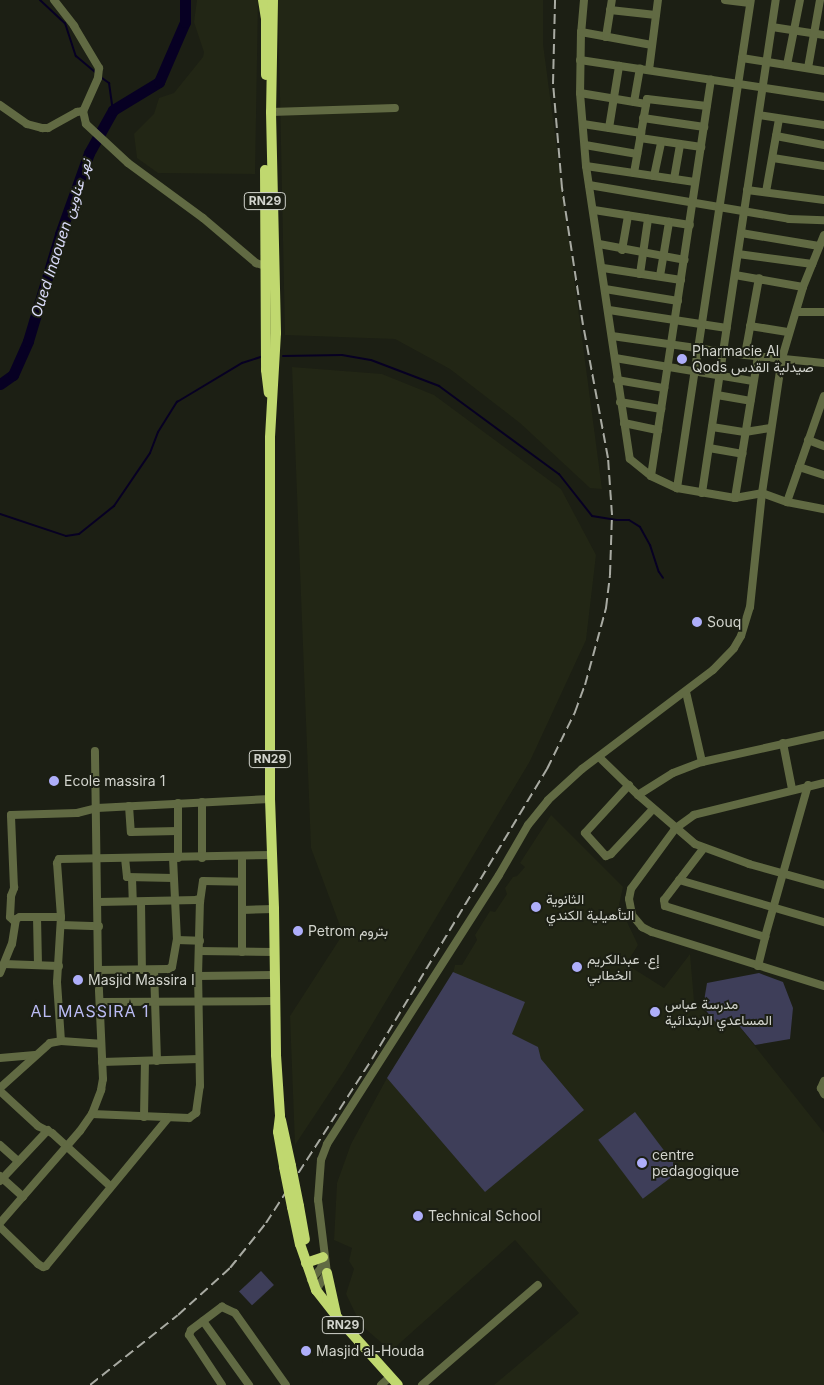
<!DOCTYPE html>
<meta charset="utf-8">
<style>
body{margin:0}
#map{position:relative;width:824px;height:1385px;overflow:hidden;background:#1c1f14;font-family:Inter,Vazirmatn,sans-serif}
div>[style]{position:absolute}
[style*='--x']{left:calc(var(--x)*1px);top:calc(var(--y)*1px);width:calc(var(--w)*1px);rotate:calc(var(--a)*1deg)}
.built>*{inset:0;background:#222615}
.green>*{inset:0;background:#3e3e59;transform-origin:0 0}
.stream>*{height:2px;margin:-1px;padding:0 1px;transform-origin:1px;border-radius:1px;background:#070023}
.river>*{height:11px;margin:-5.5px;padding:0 5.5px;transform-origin:5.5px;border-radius:5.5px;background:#070023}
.minor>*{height:8px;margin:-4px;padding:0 4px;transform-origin:4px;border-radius:4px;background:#616a43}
.highway>*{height:10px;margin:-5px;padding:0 5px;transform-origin:5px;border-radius:5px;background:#c0d86f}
.rail>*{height:2px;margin-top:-1px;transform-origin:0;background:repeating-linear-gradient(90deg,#a8aaa2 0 10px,transparent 0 15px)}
.highway-bridge>*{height:10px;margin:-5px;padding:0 5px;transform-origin:5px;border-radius:5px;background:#c0d86f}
.dots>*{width:14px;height:14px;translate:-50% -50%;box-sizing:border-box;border:2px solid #1c1f14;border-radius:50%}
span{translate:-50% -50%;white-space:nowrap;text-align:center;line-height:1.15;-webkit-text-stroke:4px #1c1f14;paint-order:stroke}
.shield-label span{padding:1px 4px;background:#1c1f14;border:1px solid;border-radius:4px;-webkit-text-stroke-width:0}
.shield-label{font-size:12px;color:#d2d4cd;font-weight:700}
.poi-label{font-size:14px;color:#d2d4cd}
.left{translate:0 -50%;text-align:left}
.water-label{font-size:15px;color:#d9daf8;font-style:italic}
.quarter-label{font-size:16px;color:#bbbcf5;letter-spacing:1px}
</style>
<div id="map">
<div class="built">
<div style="clip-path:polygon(197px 0,258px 0,255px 174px,158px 173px,137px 158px,134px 134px,154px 114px,159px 98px,174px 93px,203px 57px,204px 52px,194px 22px)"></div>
<div style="clip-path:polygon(278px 0,543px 0,543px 44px,602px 489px,590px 488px,520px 423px,450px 369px,395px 339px,285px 335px)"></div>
<div style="clip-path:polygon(292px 367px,382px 374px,434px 395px,561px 489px,596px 555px,586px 640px,530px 761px,344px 1071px,295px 1145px,290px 1016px,343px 934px,311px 848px)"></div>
<div style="clip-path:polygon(551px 815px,623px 887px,619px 905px,638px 945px,626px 964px,664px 988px,690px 954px,694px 1001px,717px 1024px,731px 1016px,824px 1133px,824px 1385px,494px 1385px,579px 1313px,515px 1240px,391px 1351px,361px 1325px,346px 1294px,354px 1269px,349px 1261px,352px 1248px,334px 1240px,337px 1183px,351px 1144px,387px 1078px,453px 973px,455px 965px,462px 965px,477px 940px,475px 935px,490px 911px,495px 912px,507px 894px,505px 888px,513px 877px,517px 876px,525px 867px,520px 863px)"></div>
</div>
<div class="green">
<div style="clip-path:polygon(453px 972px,525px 1002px,512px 1034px,538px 1047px,541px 1059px,584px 1110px,485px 1192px,387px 1078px)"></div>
<div style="clip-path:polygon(759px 973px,783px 982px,793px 1008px,790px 1039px,755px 1045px,731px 1016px,717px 1024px,703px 1007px,707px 983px)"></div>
<div style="left:635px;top:1112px;width:74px;height:46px;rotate:53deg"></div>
<div style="left:261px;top:1271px;width:19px;height:30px;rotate:47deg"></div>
</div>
<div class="stream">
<div style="--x:40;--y:0;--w:34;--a:43"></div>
<div style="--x:65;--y:23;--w:35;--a:72"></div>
<div style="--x:76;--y:56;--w:26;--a:40"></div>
<div style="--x:102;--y:78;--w:9;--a:36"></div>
<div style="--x:109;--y:83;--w:27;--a:82"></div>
<div style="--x:283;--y:356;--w:59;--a:-1"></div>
<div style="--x:342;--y:355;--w:29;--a:10"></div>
<div style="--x:371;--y:360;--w:73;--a:20.9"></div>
<div style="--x:439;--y:386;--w:149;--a:36.3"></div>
<div style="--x:559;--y:474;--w:53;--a:51.8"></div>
<div style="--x:592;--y:516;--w:25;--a:9"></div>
<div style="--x:617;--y:520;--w:12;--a:0"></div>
<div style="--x:629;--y:520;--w:13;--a:32"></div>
<div style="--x:640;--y:527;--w:21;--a:61"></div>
<div style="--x:650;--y:545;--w:28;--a:72"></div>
<div style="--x:659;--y:572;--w:7;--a:56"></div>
<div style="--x:0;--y:514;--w:70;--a:18.4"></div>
<div style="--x:66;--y:536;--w:13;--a:-9"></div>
<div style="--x:79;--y:534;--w:45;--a:-38.7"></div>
<div style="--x:114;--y:506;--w:64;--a:-55.8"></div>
<div style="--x:150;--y:453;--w:22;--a:-69"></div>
<div style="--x:158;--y:432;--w:36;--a:-58"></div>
<div style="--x:177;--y:402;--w:76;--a:-31"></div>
<div style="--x:242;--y:363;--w:22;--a:-18"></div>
</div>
<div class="river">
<div style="--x:0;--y:384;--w:16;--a:-35"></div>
<div style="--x:13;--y:375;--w:37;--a:-66"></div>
<div style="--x:28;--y:341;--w:112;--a:-73.3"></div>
<div style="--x:60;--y:234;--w:86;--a:-70.3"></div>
<div style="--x:89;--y:153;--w:49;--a:-60.8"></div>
<div style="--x:113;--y:110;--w:54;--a:-31.3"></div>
<div style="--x:159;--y:82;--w:65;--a:-66.6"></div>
<div style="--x:185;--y:22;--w:22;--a:-90"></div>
</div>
<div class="minor">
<div style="--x:54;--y:0;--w:33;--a:52"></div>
<div style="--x:74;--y:26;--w:49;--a:59.2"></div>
<div style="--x:99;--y:68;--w:10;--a:96"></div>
<div style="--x:98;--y:78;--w:36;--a:114"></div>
<div style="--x:83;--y:111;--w:13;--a:77"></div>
<div style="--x:86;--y:124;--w:57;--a:42.9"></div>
<div style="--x:128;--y:163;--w:93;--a:36.3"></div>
<div style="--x:203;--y:218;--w:70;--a:40.3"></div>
<div style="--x:256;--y:263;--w:13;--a:18"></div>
<div style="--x:584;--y:0;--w:32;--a:95"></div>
<div style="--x:581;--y:32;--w:61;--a:90.9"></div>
<div style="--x:580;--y:93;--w:73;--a:85.3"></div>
<div style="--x:586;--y:166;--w:296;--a:81.5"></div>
<div style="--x:630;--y:459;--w:27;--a:39"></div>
<div style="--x:651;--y:476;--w:29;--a:25"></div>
<div style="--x:677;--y:488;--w:59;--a:9.8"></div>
<div style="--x:735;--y:498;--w:27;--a:-10"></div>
<div style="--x:762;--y:493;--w:27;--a:20"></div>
<div style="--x:787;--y:502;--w:38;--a:11"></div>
<div style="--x:725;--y:0;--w:25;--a:7"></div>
<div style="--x:610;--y:10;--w:46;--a:6.2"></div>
<div style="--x:772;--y:27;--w:53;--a:8.7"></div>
<div style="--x:581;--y:32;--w:72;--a:10.4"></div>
<div style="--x:606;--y:37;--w:37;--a:-81"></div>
<div style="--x:742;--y:58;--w:83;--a:9"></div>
<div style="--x:580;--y:60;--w:247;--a:8.6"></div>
<div style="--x:787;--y:65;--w:66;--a:-78.7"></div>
<div style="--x:808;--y:68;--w:69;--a:-80"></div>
<div style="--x:649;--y:70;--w:71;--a:-82.7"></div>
<div style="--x:580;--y:93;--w:67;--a:9.5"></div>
<div style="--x:634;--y:102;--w:34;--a:-80"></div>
<div style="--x:0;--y:105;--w:33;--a:35"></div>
<div style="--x:27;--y:124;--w:16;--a:15"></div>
<div style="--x:42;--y:128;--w:6;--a:0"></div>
<div style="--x:48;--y:128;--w:33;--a:-29"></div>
<div style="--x:77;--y:112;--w:6;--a:-9"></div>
<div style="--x:271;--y:112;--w:124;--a:-1.8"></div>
<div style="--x:759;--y:115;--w:66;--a:8.7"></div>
<div style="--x:643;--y:118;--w:62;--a:8.4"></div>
<div style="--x:583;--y:124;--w:59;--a:8.8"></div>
<div style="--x:609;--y:128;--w:63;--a:-80.8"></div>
<div style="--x:776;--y:136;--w:49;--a:10.6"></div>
<div style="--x:640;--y:138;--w:62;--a:8.4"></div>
<div style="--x:585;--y:145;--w:53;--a:9.8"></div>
<div style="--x:773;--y:158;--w:52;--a:8.9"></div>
<div style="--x:586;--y:166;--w:110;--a:8.4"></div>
<div style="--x:634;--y:173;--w:75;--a:-80"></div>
<div style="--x:647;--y:99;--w:60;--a:6.7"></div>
<div style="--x:654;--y:176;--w:35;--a:-78"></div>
<div style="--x:674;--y:179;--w:35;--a:-80"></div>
<div style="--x:589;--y:185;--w:203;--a:9.6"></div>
<div style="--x:789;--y:219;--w:35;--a:2"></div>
<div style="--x:747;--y:190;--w:78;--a:7.4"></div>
<div style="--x:766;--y:192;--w:74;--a:-79.9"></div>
<div style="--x:594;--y:210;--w:97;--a:8.9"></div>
<div style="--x:741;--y:233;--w:79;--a:9.5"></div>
<div style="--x:599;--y:244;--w:87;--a:10.5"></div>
<div style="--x:622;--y:250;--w:35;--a:-80"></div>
<div style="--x:738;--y:254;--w:75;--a:7.7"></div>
<div style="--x:603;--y:268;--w:79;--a:8.7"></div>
<div style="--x:640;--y:274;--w:56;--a:-81.7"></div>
<div style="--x:735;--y:275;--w:69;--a:10"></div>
<div style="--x:660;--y:276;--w:55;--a:-80.5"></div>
<div style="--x:605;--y:289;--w:74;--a:9.3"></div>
<div style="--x:609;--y:310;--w:119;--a:8.7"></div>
<div style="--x:796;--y:312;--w:28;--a:0"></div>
<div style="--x:750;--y:326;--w:38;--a:9"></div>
<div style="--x:612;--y:336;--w:134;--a:8.1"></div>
<div style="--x:745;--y:355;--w:79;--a:5.8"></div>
<div style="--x:745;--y:355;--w:78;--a:-79.7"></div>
<div style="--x:615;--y:358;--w:140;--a:9.5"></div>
<div style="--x:617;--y:380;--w:48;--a:9.7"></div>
<div style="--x:717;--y:395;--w:34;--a:10"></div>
<div style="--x:620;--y:402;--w:42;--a:9.7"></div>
<div style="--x:624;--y:423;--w:35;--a:12"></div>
<div style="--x:712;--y:427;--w:33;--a:9"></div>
<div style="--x:745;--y:432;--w:26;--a:-9"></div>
<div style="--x:808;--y:440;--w:17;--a:21"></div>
<div style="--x:709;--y:448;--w:34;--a:10"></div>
<div style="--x:799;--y:467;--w:26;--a:18"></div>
<div style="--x:651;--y:476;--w:401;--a:-81.4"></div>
<div style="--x:677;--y:488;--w:494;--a:-81.4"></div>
<div style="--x:702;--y:493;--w:499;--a:-81.5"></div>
<div style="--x:735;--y:498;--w:144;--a:-80.8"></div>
<div style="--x:787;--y:502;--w:112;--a:-70.8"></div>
<div style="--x:686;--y:692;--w:72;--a:77.1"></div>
<div style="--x:783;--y:743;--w:47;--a:78.9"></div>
<div style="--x:599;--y:757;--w:54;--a:44.3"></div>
<div style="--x:638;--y:795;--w:75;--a:40.7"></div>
<div style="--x:695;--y:844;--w:58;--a:20.3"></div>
<div style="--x:749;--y:864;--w:78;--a:15.6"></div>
<div style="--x:824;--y:783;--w:134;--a:166.2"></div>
<div style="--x:694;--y:815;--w:24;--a:144"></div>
<div style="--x:675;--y:829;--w:74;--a:126.3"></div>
<div style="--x:631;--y:889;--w:10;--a:101"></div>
<div style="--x:629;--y:899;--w:16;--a:79"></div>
<div style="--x:632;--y:915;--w:16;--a:50"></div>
<div style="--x:642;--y:927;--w:11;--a:27"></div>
<div style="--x:652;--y:932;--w:180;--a:17.4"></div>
<div style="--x:629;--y:785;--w:65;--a:132.5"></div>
<div style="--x:585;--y:833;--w:31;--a:48"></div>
<div style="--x:606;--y:856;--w:5;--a:-22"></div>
<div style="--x:611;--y:854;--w:62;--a:-47"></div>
<div style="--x:638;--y:795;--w:41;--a:-32.2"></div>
<div style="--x:673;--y:773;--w:31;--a:-21"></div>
<div style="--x:702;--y:762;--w:125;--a:-12.5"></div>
<div style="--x:202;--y:802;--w:56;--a:90"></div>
<div style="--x:129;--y:806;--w:26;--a:86"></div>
<div style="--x:131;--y:832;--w:47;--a:-1.2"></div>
<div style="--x:703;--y:849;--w:64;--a:127.4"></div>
<div style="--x:664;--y:900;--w:6;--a:81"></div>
<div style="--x:665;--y:906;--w:105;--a:17.2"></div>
<div style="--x:765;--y:937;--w:158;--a:-74.2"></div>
<div style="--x:125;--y:858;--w:19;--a:84"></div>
<div style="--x:127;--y:877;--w:46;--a:1.2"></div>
<div style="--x:178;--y:858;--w:55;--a:-90"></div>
<div style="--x:132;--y:878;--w:23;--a:88"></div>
<div style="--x:679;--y:880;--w:151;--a:16.2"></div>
<div style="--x:141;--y:902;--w:68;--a:89.2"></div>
<div style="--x:200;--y:902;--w:21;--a:-82"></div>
<div style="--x:203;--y:881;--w:39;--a:1"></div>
<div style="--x:242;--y:910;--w:32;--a:-2"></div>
<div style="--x:37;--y:917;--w:47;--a:88.8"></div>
<div style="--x:15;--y:922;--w:7;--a:-135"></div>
<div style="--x:10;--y:917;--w:21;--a:-87"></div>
<div style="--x:11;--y:896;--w:9;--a:-69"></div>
<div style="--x:14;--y:888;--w:73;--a:-92.4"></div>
<div style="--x:11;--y:815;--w:66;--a:-1.7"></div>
<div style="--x:77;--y:813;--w:21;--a:-14"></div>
<div style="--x:97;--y:808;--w:173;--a:-3"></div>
<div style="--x:61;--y:925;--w:38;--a:2"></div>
<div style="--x:177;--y:940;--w:23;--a:2"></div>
<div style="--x:199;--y:951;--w:75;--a:0.8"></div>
<div style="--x:242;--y:952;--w:95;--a:-90"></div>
<div style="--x:4;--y:964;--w:55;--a:2.1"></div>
<div style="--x:758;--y:966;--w:30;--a:-76"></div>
<div style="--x:98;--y:970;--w:70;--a:-0.8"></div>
<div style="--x:168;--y:969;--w:4;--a:-27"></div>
<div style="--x:172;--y:967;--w:27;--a:-80"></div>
<div style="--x:177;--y:940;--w:82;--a:-92.8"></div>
<div style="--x:154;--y:970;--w:91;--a:88.1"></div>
<div style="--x:0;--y:973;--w:31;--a:-68"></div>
<div style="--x:12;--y:944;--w:25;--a:-81"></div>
<div style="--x:16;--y:919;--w:4;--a:-27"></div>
<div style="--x:20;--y:917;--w:41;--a:0"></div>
<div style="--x:198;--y:976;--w:76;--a:-0.8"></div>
<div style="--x:100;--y:1002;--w:175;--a:-0.3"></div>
<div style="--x:61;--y:1041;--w:59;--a:-93.9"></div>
<div style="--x:57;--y:982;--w:65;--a:-86.5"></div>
<div style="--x:61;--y:917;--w:54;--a:-94.2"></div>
<div style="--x:57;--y:863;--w:4;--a:-63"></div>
<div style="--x:59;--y:859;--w:214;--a:-1.1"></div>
<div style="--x:0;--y:1058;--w:35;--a:-5"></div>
<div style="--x:102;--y:1062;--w:97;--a:-1.8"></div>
<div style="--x:824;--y:1081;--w:8;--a:113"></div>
<div style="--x:821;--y:1088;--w:7;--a:63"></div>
<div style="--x:0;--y:1088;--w:67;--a:-42"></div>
<div style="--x:50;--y:1043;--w:11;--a:-10"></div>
<div style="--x:61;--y:1041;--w:39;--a:4"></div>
<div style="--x:0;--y:1091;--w:52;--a:42.6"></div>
<div style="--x:38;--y:1126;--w:16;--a:27"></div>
<div style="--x:52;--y:1133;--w:79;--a:42.4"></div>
<div style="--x:92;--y:1114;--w:97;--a:2.4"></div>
<div style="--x:189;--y:1118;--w:9;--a:-36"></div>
<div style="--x:196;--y:1113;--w:27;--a:-82"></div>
<div style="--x:200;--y:1086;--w:110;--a:-91"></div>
<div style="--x:198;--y:976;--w:74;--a:-88.5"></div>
<div style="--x:200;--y:902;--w:4;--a:-146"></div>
<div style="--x:197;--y:900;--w:99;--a:178.8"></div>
<div style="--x:144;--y:1117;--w:56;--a:-89"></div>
<div style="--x:0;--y:1145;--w:24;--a:42"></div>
<div style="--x:0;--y:1176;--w:31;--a:42"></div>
<div style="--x:0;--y:1181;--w:70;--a:-46.7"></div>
<div style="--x:0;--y:1223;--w:122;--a:-49"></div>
<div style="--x:80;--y:1131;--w:21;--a:-55"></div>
<div style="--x:92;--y:1114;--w:26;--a:-69"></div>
<div style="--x:101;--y:1090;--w:11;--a:-80"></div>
<div style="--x:103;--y:1079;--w:109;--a:-92.6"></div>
<div style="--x:98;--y:970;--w:219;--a:-90.8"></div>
<div style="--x:0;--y:1227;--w:53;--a:44.2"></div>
<div style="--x:38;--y:1264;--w:6;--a:31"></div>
<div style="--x:43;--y:1267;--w:3;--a:-18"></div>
<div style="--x:46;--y:1266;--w:192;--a:-50.5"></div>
<div style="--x:311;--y:1280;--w:16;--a:-50"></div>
<div style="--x:321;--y:1268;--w:10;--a:-79"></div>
<div style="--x:316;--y:1290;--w:20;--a:-57"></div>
<div style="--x:327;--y:1273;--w:74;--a:-97"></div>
<div style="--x:318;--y:1200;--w:40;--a:-85.7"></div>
<div style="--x:321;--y:1160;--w:17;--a:-69"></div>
<div style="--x:327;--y:1144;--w:319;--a:-57.4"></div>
<div style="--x:499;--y:875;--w:58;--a:-59.9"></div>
<div style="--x:528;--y:825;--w:32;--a:-51"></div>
<div style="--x:548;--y:800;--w:46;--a:-42.4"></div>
<div style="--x:582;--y:769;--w:164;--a:-37.1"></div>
<div style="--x:713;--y:670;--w:30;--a:-46"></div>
<div style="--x:734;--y:648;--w:14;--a:-60"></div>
<div style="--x:741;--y:636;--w:30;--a:-73"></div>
<div style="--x:750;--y:607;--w:115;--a:-84"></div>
<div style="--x:762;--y:493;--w:136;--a:-81.6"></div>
<div style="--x:782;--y:358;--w:74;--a:-73.5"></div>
<div style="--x:803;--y:287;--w:56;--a:-68"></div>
<div style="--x:203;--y:1321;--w:79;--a:54.3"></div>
<div style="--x:222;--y:1385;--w:60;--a:-123.4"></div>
<div style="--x:189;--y:1335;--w:5;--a:-68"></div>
<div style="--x:191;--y:1330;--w:39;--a:-37"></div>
<div style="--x:222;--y:1307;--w:14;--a:25"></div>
<div style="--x:235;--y:1313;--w:88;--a:54.7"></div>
<div style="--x:381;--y:1385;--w:12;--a:-42"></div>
<div style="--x:422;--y:1385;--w:153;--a:-40.8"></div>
</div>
<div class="highway">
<div style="--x:263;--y:0;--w:18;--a:81"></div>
<div style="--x:266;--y:18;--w:57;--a:90"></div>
<div style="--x:273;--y:0;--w:112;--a:91"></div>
<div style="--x:271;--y:112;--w:221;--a:88.7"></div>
<div style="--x:276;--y:333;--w:105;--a:93.3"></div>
<div style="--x:270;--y:438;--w:361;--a:90"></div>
<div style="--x:270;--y:799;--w:110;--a:87.9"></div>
<div style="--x:274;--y:909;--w:146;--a:89.2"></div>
<div style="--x:276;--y:1055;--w:61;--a:86.2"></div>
<div style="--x:280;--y:1116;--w:16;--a:97"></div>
<div style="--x:278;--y:1132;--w:36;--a:80"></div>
<div style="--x:265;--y:170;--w:200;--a:89.7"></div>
<div style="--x:266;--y:370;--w:23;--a:83"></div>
<div style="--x:281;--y:1120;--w:47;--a:77.7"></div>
<div style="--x:299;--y:1206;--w:34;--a:80"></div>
<div style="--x:292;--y:1207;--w:38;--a:78"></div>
<div style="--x:300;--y:1244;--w:49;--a:70.8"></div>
<div style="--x:316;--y:1290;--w:34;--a:52"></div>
<div style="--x:337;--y:1317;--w:91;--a:48.1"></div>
<div style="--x:306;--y:1263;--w:18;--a:-19"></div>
<div style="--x:327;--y:1273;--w:42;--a:77.6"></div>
</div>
<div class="rail">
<div style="--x:90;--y:1385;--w:112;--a:-38.5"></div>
<div style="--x:178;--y:1315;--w:70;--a:-42.1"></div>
<div style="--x:230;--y:1268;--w:58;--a:-51.3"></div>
<div style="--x:266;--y:1223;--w:195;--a:-57.1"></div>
<div style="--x:372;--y:1059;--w:339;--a:-58.9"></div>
<div style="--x:547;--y:769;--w:64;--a:-63.8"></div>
<div style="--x:575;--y:712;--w:29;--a:-70"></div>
<div style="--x:585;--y:685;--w:80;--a:-74.7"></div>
<div style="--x:606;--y:608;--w:33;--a:-83"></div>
<div style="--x:610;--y:575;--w:60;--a:-88.1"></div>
<div style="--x:612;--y:515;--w:57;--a:-94"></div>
<div style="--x:608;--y:458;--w:135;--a:-100.6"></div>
<div style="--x:583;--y:325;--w:139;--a:-98.7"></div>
<div style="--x:562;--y:188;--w:104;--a:-94.9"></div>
<div style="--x:553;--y:84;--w:84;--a:-88.6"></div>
</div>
<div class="highway-bridge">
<div style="--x:291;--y:1166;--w:41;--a:78.7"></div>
<div style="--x:284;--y:1167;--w:41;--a:78.7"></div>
</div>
<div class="dots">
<div style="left:682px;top:359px;background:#aeaefa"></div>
<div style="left:697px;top:622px;background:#aeaefa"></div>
<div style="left:54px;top:781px;background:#aeaefa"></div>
<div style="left:536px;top:907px;background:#aeaefa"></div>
<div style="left:298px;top:931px;background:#aeaefa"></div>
<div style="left:577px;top:967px;background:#aeaefa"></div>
<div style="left:78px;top:980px;background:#aeaefa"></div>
<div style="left:655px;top:1012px;background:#aeaefa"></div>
<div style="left:642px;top:1163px;background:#aeaefa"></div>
<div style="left:418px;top:1216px;background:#aeaefa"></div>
<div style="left:306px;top:1351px;background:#aeaefa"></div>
</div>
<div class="shield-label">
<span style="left:265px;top:201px">RN29</span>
<span style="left:270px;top:759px">RN29</span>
<span style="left:343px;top:1325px">RN29</span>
</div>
<div class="poi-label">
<span class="left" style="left:692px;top:359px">Pharmacie Al<br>Qods صيدلية القدس</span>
<span class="left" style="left:707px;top:622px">Souq</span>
<span class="left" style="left:64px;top:781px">Ecole massira 1</span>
<span class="left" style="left:546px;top:907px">الثانوية<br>التأهيلية الكندي</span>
<span class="left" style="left:308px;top:931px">Petrom بتروم</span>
<span class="left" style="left:587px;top:967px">إع. عبدالكريم<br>الخطابي</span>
<span class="left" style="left:88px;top:980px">Masjid Massira I</span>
<span class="left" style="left:665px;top:1012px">مدرسة عباس<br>المساعدي الابتدائية</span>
<span class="left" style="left:652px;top:1163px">centre<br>pedagogique</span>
<span class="left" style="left:428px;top:1216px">Technical School</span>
<span class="left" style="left:316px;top:1351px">Masjid al-Houda</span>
</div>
<div class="water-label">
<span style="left:61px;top:238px;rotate:-72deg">Oued Inaouen نهر عناوين</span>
</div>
<div class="quarter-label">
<span style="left:90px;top:1011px">AL MASSIRA 1</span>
</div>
</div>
